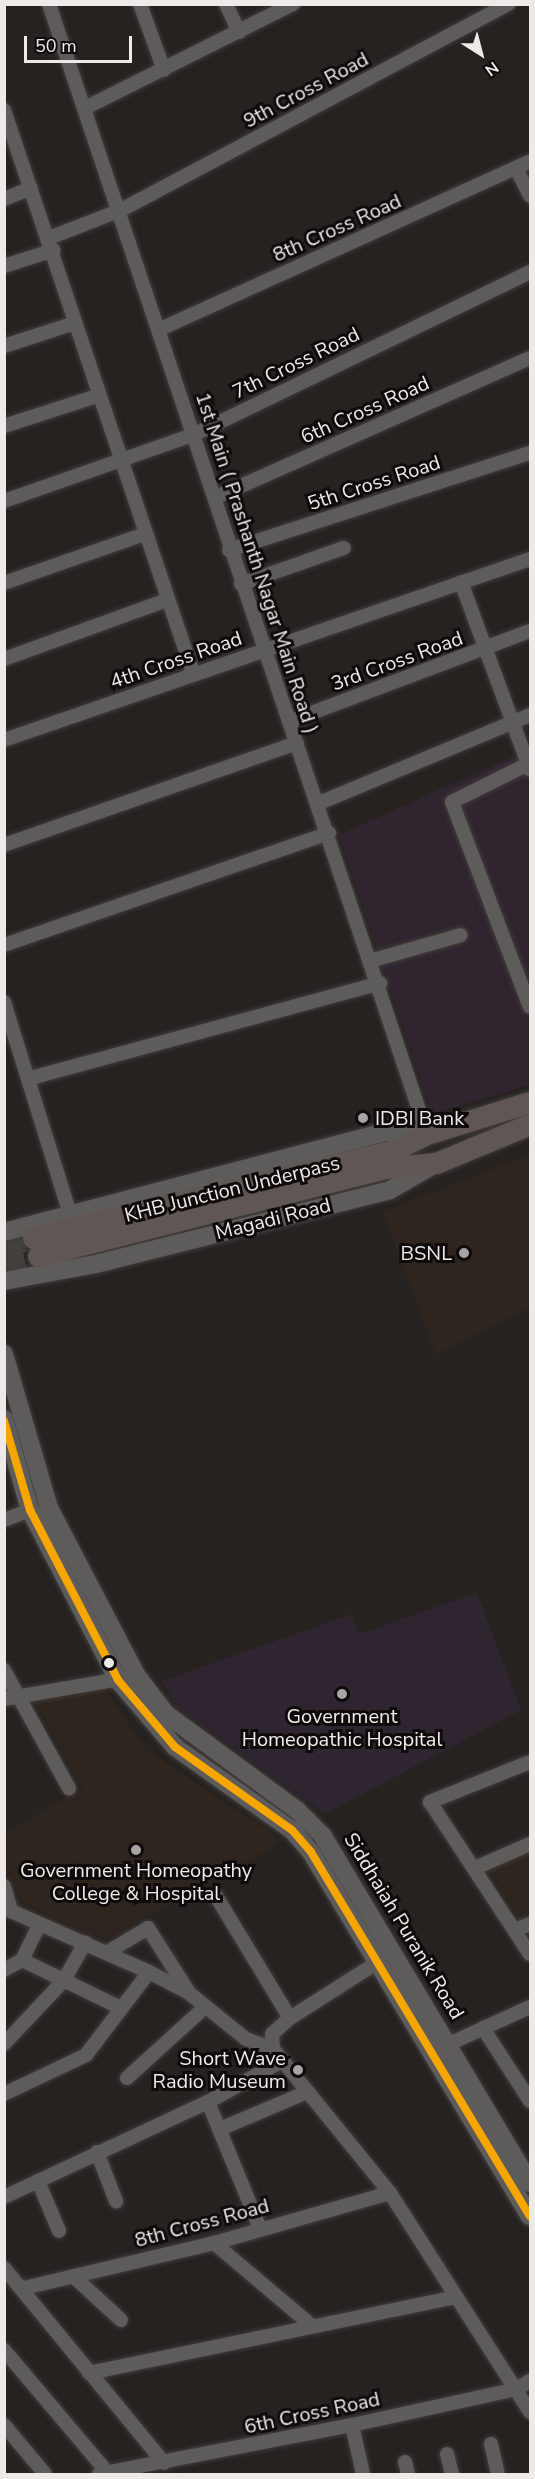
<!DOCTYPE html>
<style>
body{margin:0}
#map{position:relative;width:535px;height:2479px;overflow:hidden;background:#252220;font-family:"Nunito Sans",sans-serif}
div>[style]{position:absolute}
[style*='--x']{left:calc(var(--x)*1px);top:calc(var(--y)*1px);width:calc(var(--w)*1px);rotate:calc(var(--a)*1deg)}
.built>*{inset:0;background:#2f251f}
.industrial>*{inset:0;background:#30252f}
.medical>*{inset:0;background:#2f2530}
.primary-tunnel>*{height:21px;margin-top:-10.5px;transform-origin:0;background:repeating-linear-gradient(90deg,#43403e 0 21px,transparent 0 31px)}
.roads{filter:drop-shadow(0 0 2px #3f3c3a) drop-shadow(0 0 2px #3f3c3a)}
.street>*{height:14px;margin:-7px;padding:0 7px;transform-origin:7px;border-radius:7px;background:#5e5c5b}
.secondary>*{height:18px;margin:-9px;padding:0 9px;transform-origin:9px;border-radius:9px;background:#5e5c5b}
.primary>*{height:21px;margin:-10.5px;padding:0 10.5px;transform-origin:10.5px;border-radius:10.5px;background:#605755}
.bus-1>*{height:8px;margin:-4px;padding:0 4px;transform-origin:4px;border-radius:4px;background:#f7a600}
.dots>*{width:16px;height:16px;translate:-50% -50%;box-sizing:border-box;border:3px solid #0e0b0a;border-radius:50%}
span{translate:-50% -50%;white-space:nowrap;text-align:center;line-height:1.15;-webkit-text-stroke:6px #0e0b0a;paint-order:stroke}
.street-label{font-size:20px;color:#eeeae8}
.poi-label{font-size:20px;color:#eeeae8}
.left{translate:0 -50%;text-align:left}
.right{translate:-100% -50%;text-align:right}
.frame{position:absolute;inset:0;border:6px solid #eeeae8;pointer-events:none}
.north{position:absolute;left:451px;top:24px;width:60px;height:60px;-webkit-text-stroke:4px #0e0b0a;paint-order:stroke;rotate:144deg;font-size:16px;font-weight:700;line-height:24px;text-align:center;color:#eeeae8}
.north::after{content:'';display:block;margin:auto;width:21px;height:27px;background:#eeeae8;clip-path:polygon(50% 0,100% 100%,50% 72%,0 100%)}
.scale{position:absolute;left:24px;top:36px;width:108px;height:27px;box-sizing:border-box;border:3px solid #eeeae8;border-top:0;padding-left:8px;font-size:18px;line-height:21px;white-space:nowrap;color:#eeeae8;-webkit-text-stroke:4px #0e0b0a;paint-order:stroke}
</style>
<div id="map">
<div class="built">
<div style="clip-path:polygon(530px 1154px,530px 1308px,436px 1355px,383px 1212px)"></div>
<div style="clip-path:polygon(104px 1687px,145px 1749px,283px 1841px,105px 1940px,25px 1904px,5px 1871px,4px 1834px,82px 1788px,35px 1702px)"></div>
<div style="clip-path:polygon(530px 1849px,530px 1918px,521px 1922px,488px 1869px)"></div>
</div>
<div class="industrial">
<div style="clip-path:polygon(529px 749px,530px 1085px,432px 1114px,339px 835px)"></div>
</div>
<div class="medical">
<div style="clip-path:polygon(477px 1593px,521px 1710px,325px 1814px,177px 1707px,162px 1681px,352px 1614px,359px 1634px)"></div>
</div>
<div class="primary-tunnel">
<div style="--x:4;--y:1246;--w:30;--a:-15"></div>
<div style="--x:4;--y:1263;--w:35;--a:-12"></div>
</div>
<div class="roads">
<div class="street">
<div style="--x:49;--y:4;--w:1192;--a:71.5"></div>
<div style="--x:140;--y:4;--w:70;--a:70"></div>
<div style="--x:226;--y:4;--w:31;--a:65"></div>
<div style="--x:85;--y:108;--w:233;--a:-26.6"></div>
<div style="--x:4;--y:110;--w:594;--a:71.44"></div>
<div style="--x:516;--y:168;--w:31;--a:63"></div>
<div style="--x:4;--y:199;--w:29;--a:-22"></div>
<div style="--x:49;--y:238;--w:77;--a:-21.3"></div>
<div style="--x:121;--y:210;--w:439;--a:-28"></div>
<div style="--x:4;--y:266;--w:52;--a:-17.7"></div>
<div style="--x:158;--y:330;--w:409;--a:-24.4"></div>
<div style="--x:4;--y:346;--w:75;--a:-17.9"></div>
<div style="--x:4;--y:426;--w:98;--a:-17.9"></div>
<div style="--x:216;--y:497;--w:343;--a:-23.9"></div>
<div style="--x:4;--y:501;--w:202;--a:-19.3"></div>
<div style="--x:195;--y:434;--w:372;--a:-25.8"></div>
<div style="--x:229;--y:550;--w:316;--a:-17.9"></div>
<div style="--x:461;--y:582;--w:200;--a:69.8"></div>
<div style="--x:4;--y:583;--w:149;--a:-19.2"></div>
<div style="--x:241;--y:584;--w:109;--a:-19.3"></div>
<div style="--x:4;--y:659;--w:173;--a:-19.9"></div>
<div style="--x:290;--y:721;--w:256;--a:-20.6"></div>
<div style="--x:4;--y:740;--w:556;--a:-18.99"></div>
<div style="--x:528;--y:764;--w:85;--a:153.4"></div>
<div style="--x:452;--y:802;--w:219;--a:69.2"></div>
<div style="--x:319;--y:803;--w:229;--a:-22.6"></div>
<div style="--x:4;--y:845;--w:310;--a:-19.2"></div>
<div style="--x:4;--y:945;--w:344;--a:-19"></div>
<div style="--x:373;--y:960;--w:91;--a:-15.9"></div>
<div style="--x:4;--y:1002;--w:225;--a:72.7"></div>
<div style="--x:31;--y:1078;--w:362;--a:-15.2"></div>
<div style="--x:4;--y:1520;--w:28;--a:-21"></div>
<div style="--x:4;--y:1670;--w:135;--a:61.2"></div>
<div style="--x:4;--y:1699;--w:124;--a:-9.8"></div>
<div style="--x:530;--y:1762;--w:108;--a:158.2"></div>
<div style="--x:430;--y:1802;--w:182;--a:56.7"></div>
<div style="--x:475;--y:1868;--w:60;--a:-23.6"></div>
<div style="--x:4;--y:1886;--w:26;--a:74"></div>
<div style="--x:216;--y:1896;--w:143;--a:58.8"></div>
<div style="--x:4;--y:1908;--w:158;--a:23.8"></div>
<div style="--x:149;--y:1972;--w:45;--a:27.7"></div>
<div style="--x:189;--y:1993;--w:73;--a:38.9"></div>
<div style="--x:246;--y:2039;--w:29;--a:20"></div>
<div style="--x:273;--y:2049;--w:186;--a:50.9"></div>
<div style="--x:390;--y:2193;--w:260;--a:57.4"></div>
<div style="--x:515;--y:1930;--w:16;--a:-22"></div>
<div style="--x:106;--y:1953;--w:49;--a:-30.8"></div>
<div style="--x:148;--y:1928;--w:75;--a:57.6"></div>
<div style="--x:22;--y:1960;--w:110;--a:25.9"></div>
<div style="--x:4;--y:1970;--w:21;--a:-29"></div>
<div style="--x:22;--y:1960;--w:39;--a:-64"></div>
<div style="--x:483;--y:2028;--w:87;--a:57.2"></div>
<div style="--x:4;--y:2044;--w:88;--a:-46.8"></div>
<div style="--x:64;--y:1980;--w:43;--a:-60.4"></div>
<div style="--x:440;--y:2048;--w:99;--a:-24.5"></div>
<div style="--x:273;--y:2049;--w:15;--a:-94"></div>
<div style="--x:272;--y:2034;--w:24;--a:-42"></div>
<div style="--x:290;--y:2018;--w:104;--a:-32.5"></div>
<div style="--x:127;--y:2078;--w:105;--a:-42.3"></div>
<div style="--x:4;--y:2094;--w:91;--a:-25.4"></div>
<div style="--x:86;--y:2055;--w:104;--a:-52.8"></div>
<div style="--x:208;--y:2102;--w:136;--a:67.6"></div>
<div style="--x:220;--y:2129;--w:95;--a:-23"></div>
<div style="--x:97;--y:2152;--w:53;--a:68.8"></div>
<div style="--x:38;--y:2181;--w:54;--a:67.2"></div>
<div style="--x:4;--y:2197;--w:225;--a:-25"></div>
<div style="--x:208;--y:2102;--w:85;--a:-29"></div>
<div style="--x:214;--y:2243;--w:127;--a:40.2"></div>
<div style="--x:4;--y:2268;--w:252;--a:50.6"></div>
<div style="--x:73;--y:2276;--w:65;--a:42.5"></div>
<div style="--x:24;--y:2288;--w:195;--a:-13.3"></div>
<div style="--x:214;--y:2243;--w:183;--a:-15.9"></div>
<div style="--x:4;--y:2350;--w:161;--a:49.8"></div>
<div style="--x:89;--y:2373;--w:374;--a:-11.7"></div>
<div style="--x:4;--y:2425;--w:64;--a:50.1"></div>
<div style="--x:352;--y:2425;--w:50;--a:77.3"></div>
<div style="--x:491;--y:2444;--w:31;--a:77"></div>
<div style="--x:447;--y:2454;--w:21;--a:76"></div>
<div style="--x:405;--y:2462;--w:12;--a:76"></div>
<div style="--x:99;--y:2474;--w:258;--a:-11"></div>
<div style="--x:352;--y:2425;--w:169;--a:-12.3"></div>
<div style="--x:517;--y:2389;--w:15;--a:-32"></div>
</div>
<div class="secondary">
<div style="--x:4;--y:1232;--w:394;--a:-14.7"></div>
<div style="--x:385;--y:1132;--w:42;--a:2.7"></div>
<div style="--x:4;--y:1281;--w:94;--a:-10.5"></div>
<div style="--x:96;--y:1264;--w:303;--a:-14.1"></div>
<div style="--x:390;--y:1190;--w:52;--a:-30"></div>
<div style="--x:4;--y:1354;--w:160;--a:73.7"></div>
<div style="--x:49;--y:1508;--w:190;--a:62.4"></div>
<div style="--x:137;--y:1676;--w:48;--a:52.7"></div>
<div style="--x:166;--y:1714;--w:164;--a:36.3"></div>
<div style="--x:298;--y:1811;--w:35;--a:45"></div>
<div style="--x:323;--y:1836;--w:404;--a:59.2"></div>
<div style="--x:4;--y:1419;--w:95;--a:74.1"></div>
<div style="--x:30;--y:1510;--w:191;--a:62.6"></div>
<div style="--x:118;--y:1680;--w:88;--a:49.6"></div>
<div style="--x:175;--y:1747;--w:143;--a:35.4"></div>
<div style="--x:292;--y:1830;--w:29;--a:49"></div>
<div style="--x:311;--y:1852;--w:425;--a:59"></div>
</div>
<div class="primary">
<div style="--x:33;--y:1238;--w:373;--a:-13.7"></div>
<div style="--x:395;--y:1150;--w:36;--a:-27"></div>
<div style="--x:427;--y:1134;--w:108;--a:-17.3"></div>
<div style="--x:38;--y:1256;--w:358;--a:-14.2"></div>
<div style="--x:385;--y:1168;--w:51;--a:-5.6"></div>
<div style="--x:436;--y:1163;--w:102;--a:-22.5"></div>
</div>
</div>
<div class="bus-1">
<div style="--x:4;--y:1421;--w:93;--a:73.7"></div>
<div style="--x:30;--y:1510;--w:191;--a:62.6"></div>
<div style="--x:118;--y:1680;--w:88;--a:49.6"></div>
<div style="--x:175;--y:1747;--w:143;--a:35.4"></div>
<div style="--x:292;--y:1830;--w:29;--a:49"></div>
<div style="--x:311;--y:1852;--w:425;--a:59"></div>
</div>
<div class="dots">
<div style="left:363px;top:1118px;background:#a8a4a2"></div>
<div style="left:464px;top:1253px;background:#a8a4a2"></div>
<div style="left:109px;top:1663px;background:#eeeae8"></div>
<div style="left:342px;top:1694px;background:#a8a4a2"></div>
<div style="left:136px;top:1850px;background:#a8a4a2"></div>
<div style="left:298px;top:2070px;background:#a8a4a2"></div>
</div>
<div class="street-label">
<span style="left:306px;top:90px;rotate:-28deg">9th Cross Road</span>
<span style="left:337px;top:228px;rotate:-24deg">8th Cross Road</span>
<span style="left:296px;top:363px;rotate:-26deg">7th Cross Road</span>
<span style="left:365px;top:410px;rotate:-24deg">6th Cross Road</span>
<span style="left:374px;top:483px;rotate:-18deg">5th Cross Road</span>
<span style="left:257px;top:563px;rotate:72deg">1st Main ( Prashanth Nagar Main Road )</span>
<span style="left:176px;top:660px;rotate:-19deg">4th Cross Road</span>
<span style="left:397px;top:661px;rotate:-20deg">3rd Cross Road</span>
<span style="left:232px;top:1189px;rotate:-14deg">KHB Junction Underpass</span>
<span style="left:273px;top:1219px;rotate:-14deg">Magadi Road</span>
<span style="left:404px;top:1926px;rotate:59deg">Siddhaiah Puranik Road</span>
<span style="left:202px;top:2223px;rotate:-15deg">8th Cross Road</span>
<span style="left:312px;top:2413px;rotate:-12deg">6th Cross Road</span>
</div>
<div class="poi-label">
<span class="left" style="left:375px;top:1118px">IDBI Bank</span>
<span class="right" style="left:452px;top:1253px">BSNL</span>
<span style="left:342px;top:1728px">Government<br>Homeopathic Hospital</span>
<span style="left:136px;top:1882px">Government Homeopathy<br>College &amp; Hospital</span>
<span class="right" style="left:286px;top:2070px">Short Wave<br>Radio Museum</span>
</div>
<div class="frame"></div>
<div class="north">N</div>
<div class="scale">50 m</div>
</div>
